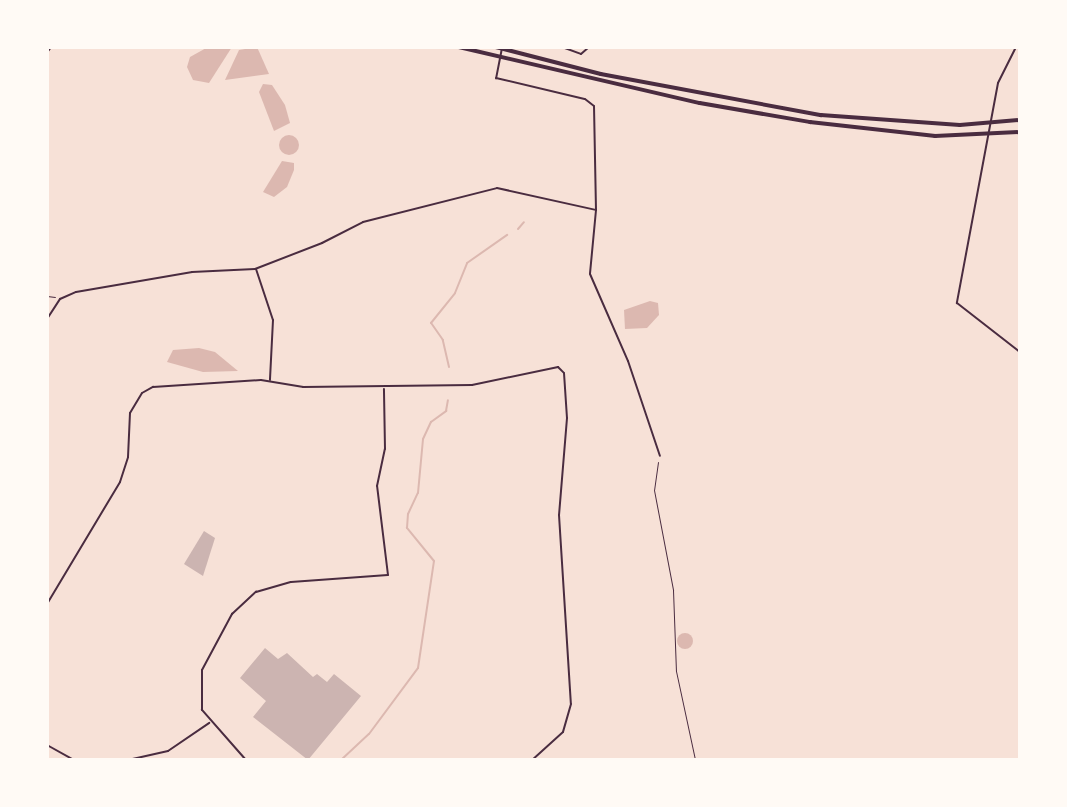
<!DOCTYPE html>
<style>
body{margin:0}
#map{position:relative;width:1067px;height:807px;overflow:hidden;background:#f7e1d7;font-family:"Varela Round",sans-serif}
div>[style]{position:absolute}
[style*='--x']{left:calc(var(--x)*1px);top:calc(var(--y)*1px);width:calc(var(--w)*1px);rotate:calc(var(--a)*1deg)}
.water>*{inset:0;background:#dcb8b0}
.round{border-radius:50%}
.stream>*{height:2px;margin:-1px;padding:0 1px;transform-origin:1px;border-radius:1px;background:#dcb8b0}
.building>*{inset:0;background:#ccb4b1}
.path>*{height:1px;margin:-0.5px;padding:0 0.5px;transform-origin:0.5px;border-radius:0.5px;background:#4a2c40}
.minor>*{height:2px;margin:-1px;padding:0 1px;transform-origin:1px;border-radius:1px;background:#4a2c40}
.motorway>*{height:3.5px;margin:-1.75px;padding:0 1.75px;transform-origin:1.75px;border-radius:1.75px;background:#4a2c40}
span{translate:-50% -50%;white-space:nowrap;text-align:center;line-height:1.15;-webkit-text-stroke:6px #fffaf5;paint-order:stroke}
.frame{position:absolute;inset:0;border:49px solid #fffaf5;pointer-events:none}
</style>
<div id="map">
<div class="water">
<div style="clip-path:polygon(208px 47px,232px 47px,209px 83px,193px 80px,187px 67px,190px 57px)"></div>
<div style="clip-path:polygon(257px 47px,269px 74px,225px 80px,239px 50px)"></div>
<div style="clip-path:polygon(263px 84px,272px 85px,285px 105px,290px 123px,274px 131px,259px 92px)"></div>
<div class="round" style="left:279px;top:135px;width:20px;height:20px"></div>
<div style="clip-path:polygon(282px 161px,294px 163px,294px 170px,287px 187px,274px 197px,263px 192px)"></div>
<div style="clip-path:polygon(650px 301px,658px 303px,659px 315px,647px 328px,625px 329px,624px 310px)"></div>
<div style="clip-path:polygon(199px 348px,215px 352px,238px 371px,203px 372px,167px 362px,173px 350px)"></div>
<div class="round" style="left:677px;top:633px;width:16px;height:16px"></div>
</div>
<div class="stream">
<div style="--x:518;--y:229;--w:9;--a:-49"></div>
<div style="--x:449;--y:367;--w:28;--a:-103"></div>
<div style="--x:443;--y:340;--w:21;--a:-125"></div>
<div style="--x:431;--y:323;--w:38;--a:-51"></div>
<div style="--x:455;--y:293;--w:32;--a:-68"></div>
<div style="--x:467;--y:263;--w:49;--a:-35"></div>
<div style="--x:341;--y:760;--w:38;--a:-43"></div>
<div style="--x:369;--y:734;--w:82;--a:-53.4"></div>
<div style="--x:418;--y:668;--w:108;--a:-81.5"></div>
<div style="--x:434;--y:561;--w:43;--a:-129.3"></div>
<div style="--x:407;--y:528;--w:14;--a:-86"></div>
<div style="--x:408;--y:514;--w:23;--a:-65"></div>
<div style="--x:418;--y:493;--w:54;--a:-84.7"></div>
<div style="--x:423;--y:439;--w:19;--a:-65"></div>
<div style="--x:431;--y:422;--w:19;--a:-36"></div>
<div style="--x:446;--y:411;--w:11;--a:-80"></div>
</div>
<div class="building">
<div style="clip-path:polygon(204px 531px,215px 538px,203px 576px,184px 564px)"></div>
<div style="clip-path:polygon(265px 648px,278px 659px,287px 653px,313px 677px,317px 674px,327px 682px,334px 674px,361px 696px,308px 760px,253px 717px,266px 701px,240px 678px)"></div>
</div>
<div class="path">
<div style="--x:47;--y:296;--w:8;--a:7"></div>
<div style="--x:658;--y:462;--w:28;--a:98"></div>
<div style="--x:654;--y:490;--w:102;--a:79.2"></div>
<div style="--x:673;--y:590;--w:81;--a:87.9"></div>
<div style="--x:676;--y:671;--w:91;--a:77.9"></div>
</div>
<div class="minor">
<div style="--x:562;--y:47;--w:20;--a:20"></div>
<div style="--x:581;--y:54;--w:11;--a:-41"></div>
<div style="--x:1016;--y:47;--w:40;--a:116.6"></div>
<div style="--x:998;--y:83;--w:224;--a:100.6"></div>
<div style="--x:957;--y:303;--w:80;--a:37.9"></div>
<div style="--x:502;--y:48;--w:31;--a:101"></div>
<div style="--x:496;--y:78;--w:91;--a:13.3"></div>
<div style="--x:585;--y:99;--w:11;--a:38"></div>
<div style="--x:594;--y:106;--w:104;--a:88.9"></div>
<div style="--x:596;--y:210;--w:64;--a:95.4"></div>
<div style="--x:590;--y:274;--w:95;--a:66.4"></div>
<div style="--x:628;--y:361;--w:100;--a:71.4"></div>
<div style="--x:256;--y:269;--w:54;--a:71.6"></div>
<div style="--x:273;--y:320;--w:60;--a:92.9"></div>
<div style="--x:47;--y:319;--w:24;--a:-57"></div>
<div style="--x:60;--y:299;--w:17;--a:-24"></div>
<div style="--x:76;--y:292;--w:118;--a:-9.8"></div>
<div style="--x:192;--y:272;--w:63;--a:-2.7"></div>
<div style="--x:255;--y:269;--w:72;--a:-21.2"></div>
<div style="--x:322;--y:243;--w:46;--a:-27.1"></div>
<div style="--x:363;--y:222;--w:138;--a:-14.2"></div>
<div style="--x:497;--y:188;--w:101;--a:12.5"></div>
<div style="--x:47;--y:604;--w:142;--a:-59.1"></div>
<div style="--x:120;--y:482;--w:26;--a:-72"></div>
<div style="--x:128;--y:457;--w:44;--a:-87.4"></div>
<div style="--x:130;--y:413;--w:23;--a:-59"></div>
<div style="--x:142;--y:393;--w:13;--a:-29"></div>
<div style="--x:153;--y:387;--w:108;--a:-3.7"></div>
<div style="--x:261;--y:380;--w:43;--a:9.5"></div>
<div style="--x:303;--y:387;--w:169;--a:-0.7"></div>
<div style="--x:472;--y:385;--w:88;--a:-11.8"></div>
<div style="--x:558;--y:367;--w:8;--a:45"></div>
<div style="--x:564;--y:373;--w:45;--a:86.2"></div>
<div style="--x:567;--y:418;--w:97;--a:94.7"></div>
<div style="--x:559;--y:515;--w:189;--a:86.4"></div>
<div style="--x:571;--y:704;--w:29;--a:106"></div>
<div style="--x:563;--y:732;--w:42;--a:137.9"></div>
<div style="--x:47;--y:745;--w:31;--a:29"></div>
<div style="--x:128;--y:760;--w:41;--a:-12.7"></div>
<div style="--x:168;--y:751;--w:50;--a:-34.3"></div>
<div style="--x:246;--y:760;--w:67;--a:-131.3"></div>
<div style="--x:202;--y:710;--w:40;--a:-90"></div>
<div style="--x:202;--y:670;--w:64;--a:-61.8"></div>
<div style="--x:232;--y:614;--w:33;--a:-43"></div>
<div style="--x:256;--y:592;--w:36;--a:-16"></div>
<div style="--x:291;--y:582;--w:97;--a:-4.1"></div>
<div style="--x:388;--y:575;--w:90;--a:-97"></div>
<div style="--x:377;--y:486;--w:38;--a:-78"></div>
<div style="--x:385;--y:449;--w:60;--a:-91"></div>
</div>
<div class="motorway">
<div style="--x:459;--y:47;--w:247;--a:13.1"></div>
<div style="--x:700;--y:103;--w:112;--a:9.8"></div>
<div style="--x:810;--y:122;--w:126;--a:6.4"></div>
<div style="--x:935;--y:136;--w:85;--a:-2.7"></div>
<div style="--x:496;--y:47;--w:108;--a:14.4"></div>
<div style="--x:601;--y:74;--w:224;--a:10.6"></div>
<div style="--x:821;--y:115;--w:139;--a:4.1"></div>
<div style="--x:960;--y:125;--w:60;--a:-4.8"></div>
<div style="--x:47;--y:51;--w:5;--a:-53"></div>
</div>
<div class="frame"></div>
</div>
